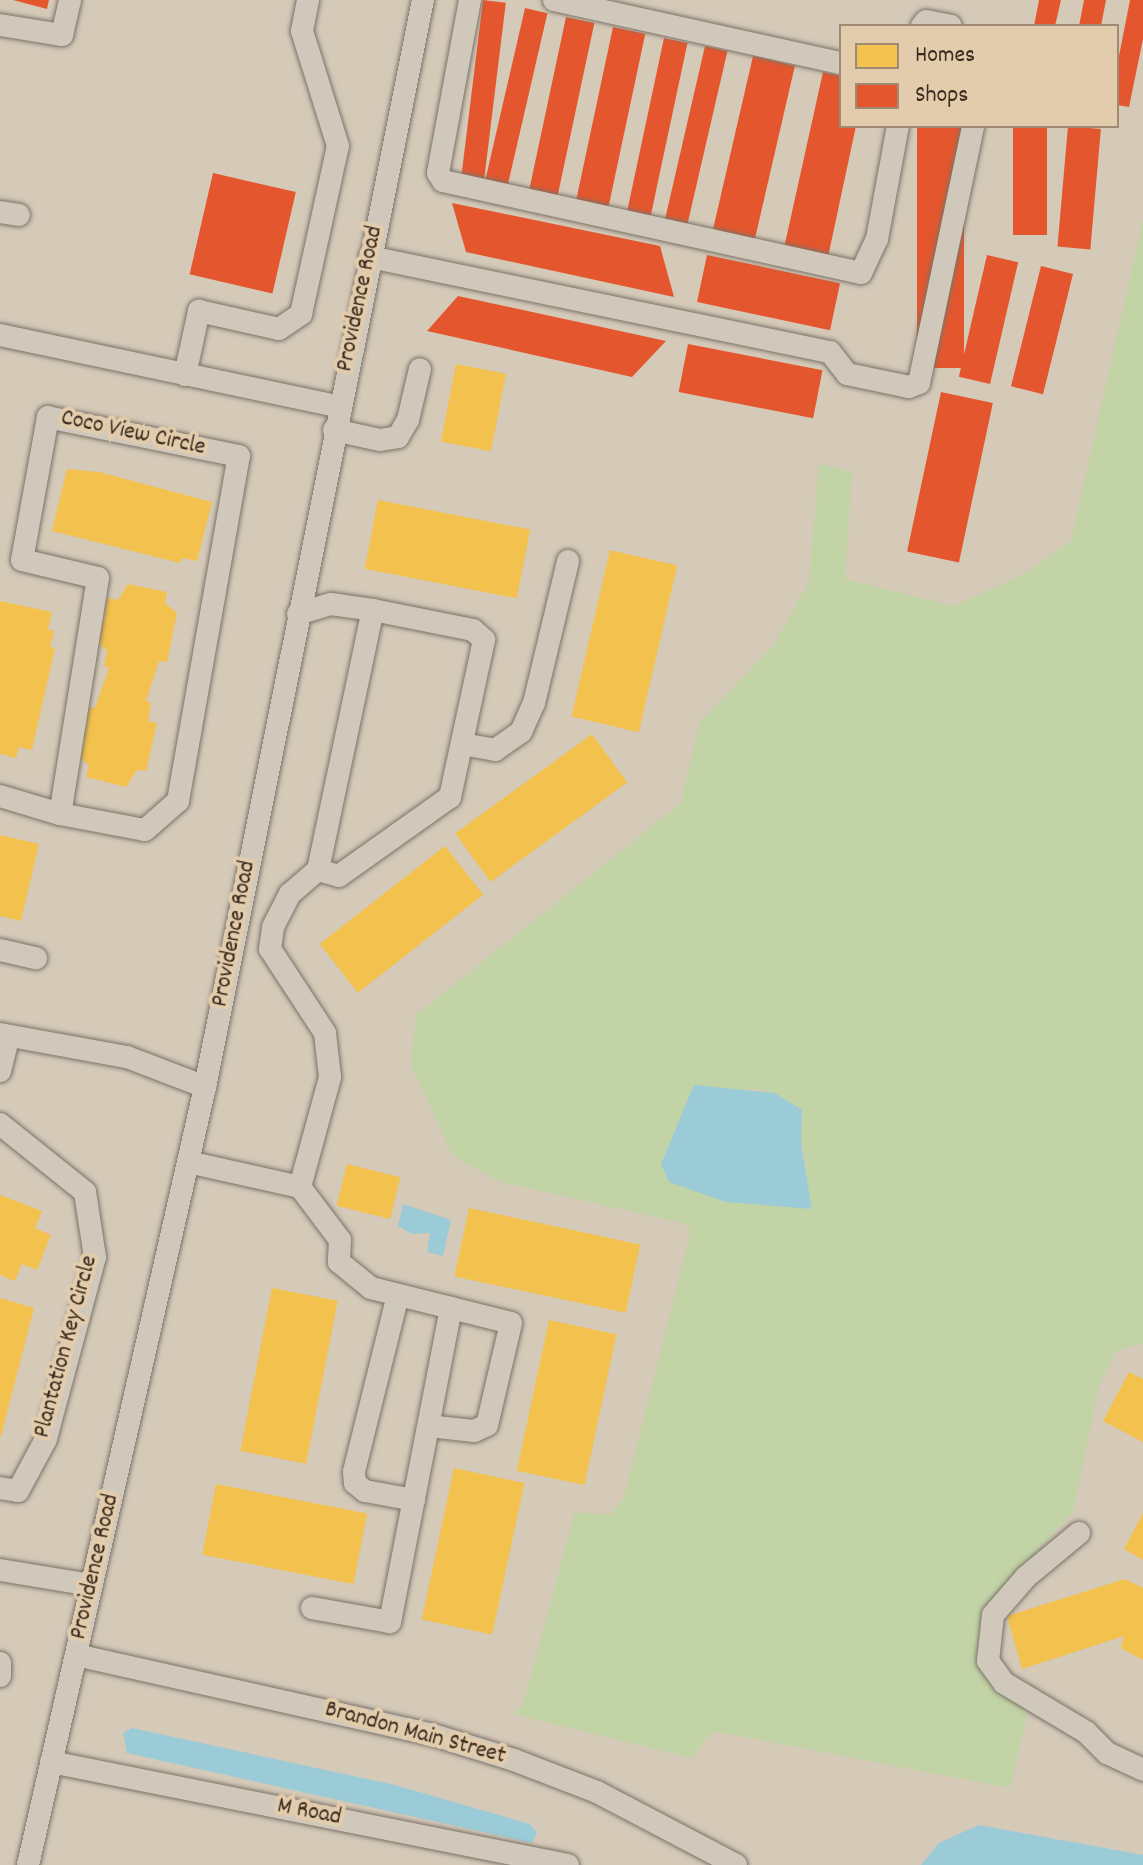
<!DOCTYPE html>
<style>
body{margin:0}
#map{position:relative;width:1143px;height:1865px;overflow:hidden;background:#d5c9b8;font-family:Dekko,sans-serif}
div>[style]{position:absolute}
[style*='--x']{left:calc(var(--x)*1px);top:calc(var(--y)*1px);width:calc(var(--w)*1px);rotate:calc(var(--a)*1deg)}
.green>*{inset:0;background:#c2d3a6}
.water>*{inset:0;background:#9ccbd8}
.homes>*{inset:0;background:#f2c14e;transform-origin:0 0}
.shops>*{inset:0;background:#e4572e;transform-origin:0 0}
.roads{filter:drop-shadow(0 0 2px #7b7368) drop-shadow(0 0 2px #7b7368)}
.minor>*{height:22px;margin:-11px;padding:0 11px;transform-origin:11px;border-radius:11px;background:#d1c8bc}
span{translate:-50% -50%;white-space:nowrap;text-align:center;line-height:1.15;-webkit-text-stroke:8px #e2ccab;paint-order:stroke}
.street-label{font-size:24px;color:#3b2a1e}
.legend{position:absolute;left:839px;top:24px;width:280px;height:104px;box-sizing:border-box;background:#e2ccab;border:2px solid #9f8b73;margin:0;padding:10px 14px;list-style:none;font-size:24px;color:#3b2a1e}
.legend li{display:flex;align-items:center;gap:16px;height:40px}
.legend b{width:40px;border:2px solid #9f8b73}
</style>
<div id="map">
<div class="green">
<div style="clip-path:polygon(evenodd,1143px 220px,1143px 1344px,1117px 1350px,1099px 1385px,1073px 1512px,1010px 1582px,985px 1665px,1029px 1707px,1010px 1788px,713px 1731px,691px 1758px,513px 1714px,523px 1705px,575px 1512px,610px 1515px,624px 1497px,691px 1230px,683px 1223px,500px 1182px,453px 1156px,411px 1065px,416px 1015px,681px 803px,699px 724px,774px 644px,809px 582px,819px 464px,852px 472px,845px 579px,953px 606px,1025px 574px,1071px 541px,1143px 220px,748px 1088px,775px 1093px,802px 1110px,801px 1143px,808px 1174px,748px 1088px)"></div>
</div>
<div class="water">
<div style="clip-path:polygon(694px 1085px,775px 1093px,802px 1110px,801px 1143px,812px 1209px,726px 1202px,669px 1182px,661px 1164px)"></div>
<div style="clip-path:polygon(403px 1204px,451px 1220px,443px 1256px,427px 1252px,430px 1233px,412px 1234px,398px 1226px)"></div>
<div style="clip-path:polygon(132px 1728px,395px 1785px,530px 1824px,537px 1833px,532px 1843px,127px 1753px,123px 1733px)"></div>
<div style="clip-path:polygon(979px 1825px,1143px 1855px,1143px 1865px,921px 1865px,939px 1843px)"></div>
</div>
<div class="homes">
<div style="left:456px;top:364px;width:51px;height:79px;rotate:11deg"></div>
<div style="clip-path:polygon(67px 469px,99px 472px,212px 502px,197px 561px,182px 558px,180px 563px,52px 531px)"></div>
<div style="left:378px;top:500px;width:155px;height:70px;rotate:11deg"></div>
<div style="left:610px;top:550px;width:69px;height:171px;rotate:13deg"></div>
<div style="clip-path:polygon(128px 584px,167px 592px,165px 603px,177px 613px,167px 662px,159px 661px,146px 701px,151px 703px,148px 721px,157px 723px,146px 771px,137px 770px,126px 787px,86px 777px,89px 765px,76px 755px,86px 707px,95px 708px,109px 668px,104px 666px,107px 651px,98px 642px,108px 598px,118px 600px)"></div>
<div style="clip-path:polygon(0 601px,52px 612px,48px 630px,54px 631px,50px 647px,55px 648px,32px 750px,19px 747px,16px 758px,0 754px)"></div>
<div style="left:592px;top:734px;width:60px;height:169px;rotate:54deg"></div>
<div style="clip-path:polygon(0 835px,39px 844px,21px 921px,0 916px)"></div>
<div style="left:445px;top:846px;width:62px;height:159px;rotate:52deg"></div>
<div style="left:347px;top:1164px;width:55px;height:43px;rotate:14deg"></div>
<div style="clip-path:polygon(0 1195px,42px 1211px,35px 1228px,51px 1235px,37px 1270px,22px 1264px,15px 1281px,0 1275px)"></div>
<div style="left:469px;top:1208px;width:175px;height:70px;rotate:12deg"></div>
<div style="left:272px;top:1288px;width:67px;height:166px;rotate:11deg"></div>
<div style="clip-path:polygon(0 1298px,34px 1308px,1px 1436px,0 1436px)"></div>
<div style="left:549px;top:1320px;width:69px;height:154px;rotate:12deg"></div>
<div style="clip-path:polygon(1129px 1372px,1143px 1379px,1143px 1442px,1103px 1421px)"></div>
<div style="left:454px;top:1468px;width:72px;height:155px;rotate:12deg"></div>
<div style="left:216px;top:1484px;width:154px;height:72px;rotate:11deg"></div>
<div style="clip-path:polygon(1143px 1513px,1143px 1560px,1124px 1549px)"></div>
<div style="clip-path:polygon(1125px 1579px,1143px 1588px,1143px 1660px,1121px 1648px,1124px 1636px,1022px 1669px,1007px 1616px)"></div>
</div>
<div class="shops">
<div style="clip-path:polygon(13px 0,49px 0,47px 9px)"></div>
<div style="left:483px;top:0;width:23px;height:179px;rotate:7deg"></div>
<div style="clip-path:polygon(1039px 0,1061px 0,1055px 26px,1034px 26px)"></div>
<div style="clip-path:polygon(1084px 0,1106px 0,1101px 26px,1079px 26px)"></div>
<div style="clip-path:polygon(1130px 0,1143px 0,1143px 39px,1129px 107px,1117px 105px,1117px 66px)"></div>
<div style="left:525px;top:8px;width:23px;height:180px;rotate:13deg"></div>
<div style="left:566px;top:17px;width:29px;height:179px;rotate:12deg"></div>
<div style="left:613px;top:27px;width:33px;height:179px;rotate:12deg"></div>
<div style="left:664px;top:38px;width:24px;height:178px;rotate:12deg"></div>
<div style="left:705px;top:46px;width:23px;height:178px;rotate:13deg"></div>
<div style="left:753px;top:56px;width:43px;height:180px;rotate:13deg"></div>
<div style="clip-path:polygon(823px 72px,841px 76px,841px 126px,856px 126px,828px 257px,784px 248px)"></div>
<div style="left:917px;top:126px;width:47px;height:242px"></div>
<div style="left:1013px;top:126px;width:34px;height:109px"></div>
<div style="left:1068px;top:126px;width:33px;height:121px;rotate:5deg"></div>
<div style="left:213px;top:173px;width:85px;height:104px;rotate:13deg"></div>
<div style="clip-path:polygon(452px 203px,660px 246px,674px 297px,466px 252px)"></div>
<div style="left:707px;top:255px;width:136px;height:48px;rotate:12deg"></div>
<div style="left:987px;top:255px;width:32px;height:125px;rotate:13deg"></div>
<div style="left:1041px;top:266px;width:33px;height:124px;rotate:14deg"></div>
<div style="clip-path:polygon(458px 296px,666px 341px,632px 377px,427px 331px)"></div>
<div style="left:688px;top:344px;width:137px;height:49px;rotate:11deg"></div>
<div style="left:941px;top:392px;width:53px;height:163px;rotate:12deg"></div>
</div>
<div class="roads">
<div class="minor">
<div style="--x:470;--y:0;--w:176;--a:100.5"></div>
<div style="--x:438;--y:173;--w:9;--a:58"></div>
<div style="--x:443;--y:181;--w:428;--a:12.4"></div>
<div style="--x:861;--y:273;--w:38;--a:-65"></div>
<div style="--x:877;--y:239;--w:115;--a:-79.5"></div>
<div style="--x:554;--y:0;--w:294;--a:12.4"></div>
<div style="--x:0;--y:25;--w:63;--a:9.2"></div>
<div style="--x:62;--y:35;--w:36;--a:-77"></div>
<div style="--x:922;--y:26;--w:6;--a:-51"></div>
<div style="--x:926;--y:21;--w:25;--a:11"></div>
<div style="--x:0;--y:212;--w:19;--a:9"></div>
<div style="--x:370;--y:257;--w:470;--a:11.7"></div>
<div style="--x:830;--y:352;--w:28;--a:52"></div>
<div style="--x:847;--y:374;--w:63;--a:11.8"></div>
<div style="--x:909;--y:387;--w:11;--a:-22"></div>
<div style="--x:919;--y:383;--w:263;--a:-78.1"></div>
<div style="--x:0;--y:335;--w:345;--a:11.9"></div>
<div style="--x:185;--y:375;--w:66;--a:-77.7"></div>
<div style="--x:199;--y:311;--w:82;--a:12.7"></div>
<div style="--x:279;--y:329;--w:27;--a:-34"></div>
<div style="--x:301;--y:314;--w:172;--a:-77.6"></div>
<div style="--x:338;--y:146;--w:121;--a:-107.4"></div>
<div style="--x:302;--y:31;--w:32;--a:-79"></div>
<div style="--x:334;--y:430;--w:47;--a:12.3"></div>
<div style="--x:380;--y:440;--w:18;--a:-9"></div>
<div style="--x:398;--y:437;--w:20;--a:-60"></div>
<div style="--x:408;--y:420;--w:52;--a:-76.8"></div>
<div style="--x:298;--y:614;--w:34;--a:-17"></div>
<div style="--x:331;--y:604;--w:42;--a:8.1"></div>
<div style="--x:373;--y:610;--w:102;--a:11.3"></div>
<div style="--x:473;--y:630;--w:15;--a:42"></div>
<div style="--x:484;--y:640;--w:161;--a:102.2"></div>
<div style="--x:450;--y:797;--w:136;--a:144.6"></div>
<div style="--x:339;--y:876;--w:22;--a:-164"></div>
<div style="--x:318;--y:870;--w:266;--a:-78.1"></div>
<div style="--x:462;--y:744;--w:34;--a:10"></div>
<div style="--x:495;--y:750;--w:32;--a:-35"></div>
<div style="--x:521;--y:732;--w:32;--a:-66"></div>
<div style="--x:534;--y:703;--w:146;--a:-76.5"></div>
<div style="--x:0;--y:796;--w:63;--a:16.7"></div>
<div style="--x:60;--y:814;--w:86;--a:10.7"></div>
<div style="--x:145;--y:830;--w:44;--a:-41.3"></div>
<div style="--x:178;--y:801;--w:350;--a:-80"></div>
<div style="--x:239;--y:456;--w:195;--a:-168.5"></div>
<div style="--x:48;--y:417;--w:145;--a:100.3"></div>
<div style="--x:22;--y:560;--w:78;--a:13.3"></div>
<div style="--x:98;--y:578;--w:239;--a:99.1"></div>
<div style="--x:0;--y:950;--w:37;--a:13"></div>
<div style="--x:0;--y:1034;--w:129;--a:10.3"></div>
<div style="--x:127;--y:1057;--w:84;--a:21"></div>
<div style="--x:0;--y:1071;--w:34;--a:-76"></div>
<div style="--x:0;--y:1124;--w:109;--a:38.7"></div>
<div style="--x:85;--y:1192;--w:66;--a:81.3"></div>
<div style="--x:95;--y:1257;--w:188;--a:105.1"></div>
<div style="--x:46;--y:1439;--w:59;--a:118.3"></div>
<div style="--x:18;--y:1491;--w:18;--a:-171"></div>
<div style="--x:188;--y:1162;--w:115;--a:12.6"></div>
<div style="--x:300;--y:1187;--w:114;--a:-74.7"></div>
<div style="--x:330;--y:1077;--w:44;--a:-96.5"></div>
<div style="--x:325;--y:1033;--w:100;--a:-123.2"></div>
<div style="--x:270;--y:949;--w:22;--a:-82"></div>
<div style="--x:273;--y:927;--w:37;--a:-63"></div>
<div style="--x:290;--y:894;--w:37;--a:-41"></div>
<div style="--x:300;--y:1187;--w:66;--a:53"></div>
<div style="--x:340;--y:1240;--w:22;--a:93"></div>
<div style="--x:339;--y:1262;--w:41;--a:39.1"></div>
<div style="--x:371;--y:1288;--w:144;--a:14"></div>
<div style="--x:511;--y:1323;--w:105;--a:103.2"></div>
<div style="--x:487;--y:1425;--w:14;--a:155"></div>
<div style="--x:474;--y:1431;--w:45;--a:-173.7"></div>
<div style="--x:398;--y:1295;--w:182;--a:104"></div>
<div style="--x:354;--y:1472;--w:11;--a:85"></div>
<div style="--x:355;--y:1483;--w:13;--a:39"></div>
<div style="--x:365;--y:1491;--w:50;--a:10.4"></div>
<div style="--x:1079;--y:1533;--w:69;--a:140.3"></div>
<div style="--x:1026;--y:1577;--w:50;--a:131"></div>
<div style="--x:993;--y:1615;--w:46;--a:96.2"></div>
<div style="--x:988;--y:1661;--w:27;--a:54"></div>
<div style="--x:1004;--y:1683;--w:96;--a:30.9"></div>
<div style="--x:1086;--y:1732;--w:30;--a:45"></div>
<div style="--x:1107;--y:1753;--w:40;--a:25"></div>
<div style="--x:0;--y:1570;--w:93;--a:9.3"></div>
<div style="--x:312;--y:1608;--w:79;--a:10.2"></div>
<div style="--x:390;--y:1622;--w:320;--a:-79"></div>
<div style="--x:76;--y:1655;--w:363;--a:12.6"></div>
<div style="--x:430;--y:1734;--w:88;--a:17.2"></div>
<div style="--x:514;--y:1760;--w:89;--a:21.1"></div>
<div style="--x:597;--y:1792;--w:157;--a:27.7"></div>
<div style="--x:0;--y:1663;--w:13;--a:90"></div>
<div style="--x:51;--y:1762;--w:527;--a:11.27"></div>
<div style="--x:28;--y:1865;--w:798;--a:-77.18"></div>
<div style="--x:205;--y:1087;--w:1109;--a:-78.66"></div>
</div>
</div>
<div class="street-label">
<span style="left:361px;top:299px;rotate:-78deg">Providence Road</span>
<span style="left:133px;top:434px;rotate:12deg">Coco View Circle</span>
<span style="left:235px;top:934px;rotate:-79deg">Providence Road</span>
<span style="left:67px;top:1347px;rotate:-75deg">Plantation Key Circle</span>
<span style="left:96px;top:1567px;rotate:-77deg">Providence Road</span>
<span style="left:415px;top:1734px;rotate:15deg">Brandon Main Street</span>
<span style="left:309px;top:1813px;rotate:11deg">M Road</span>
</div>
<ul class="legend">
<li><b style="height:22px;background:#f2c14e"></b>Homes</li>
<li><b style="height:22px;background:#e4572e"></b>Shops</li>
</ul>
</div>
